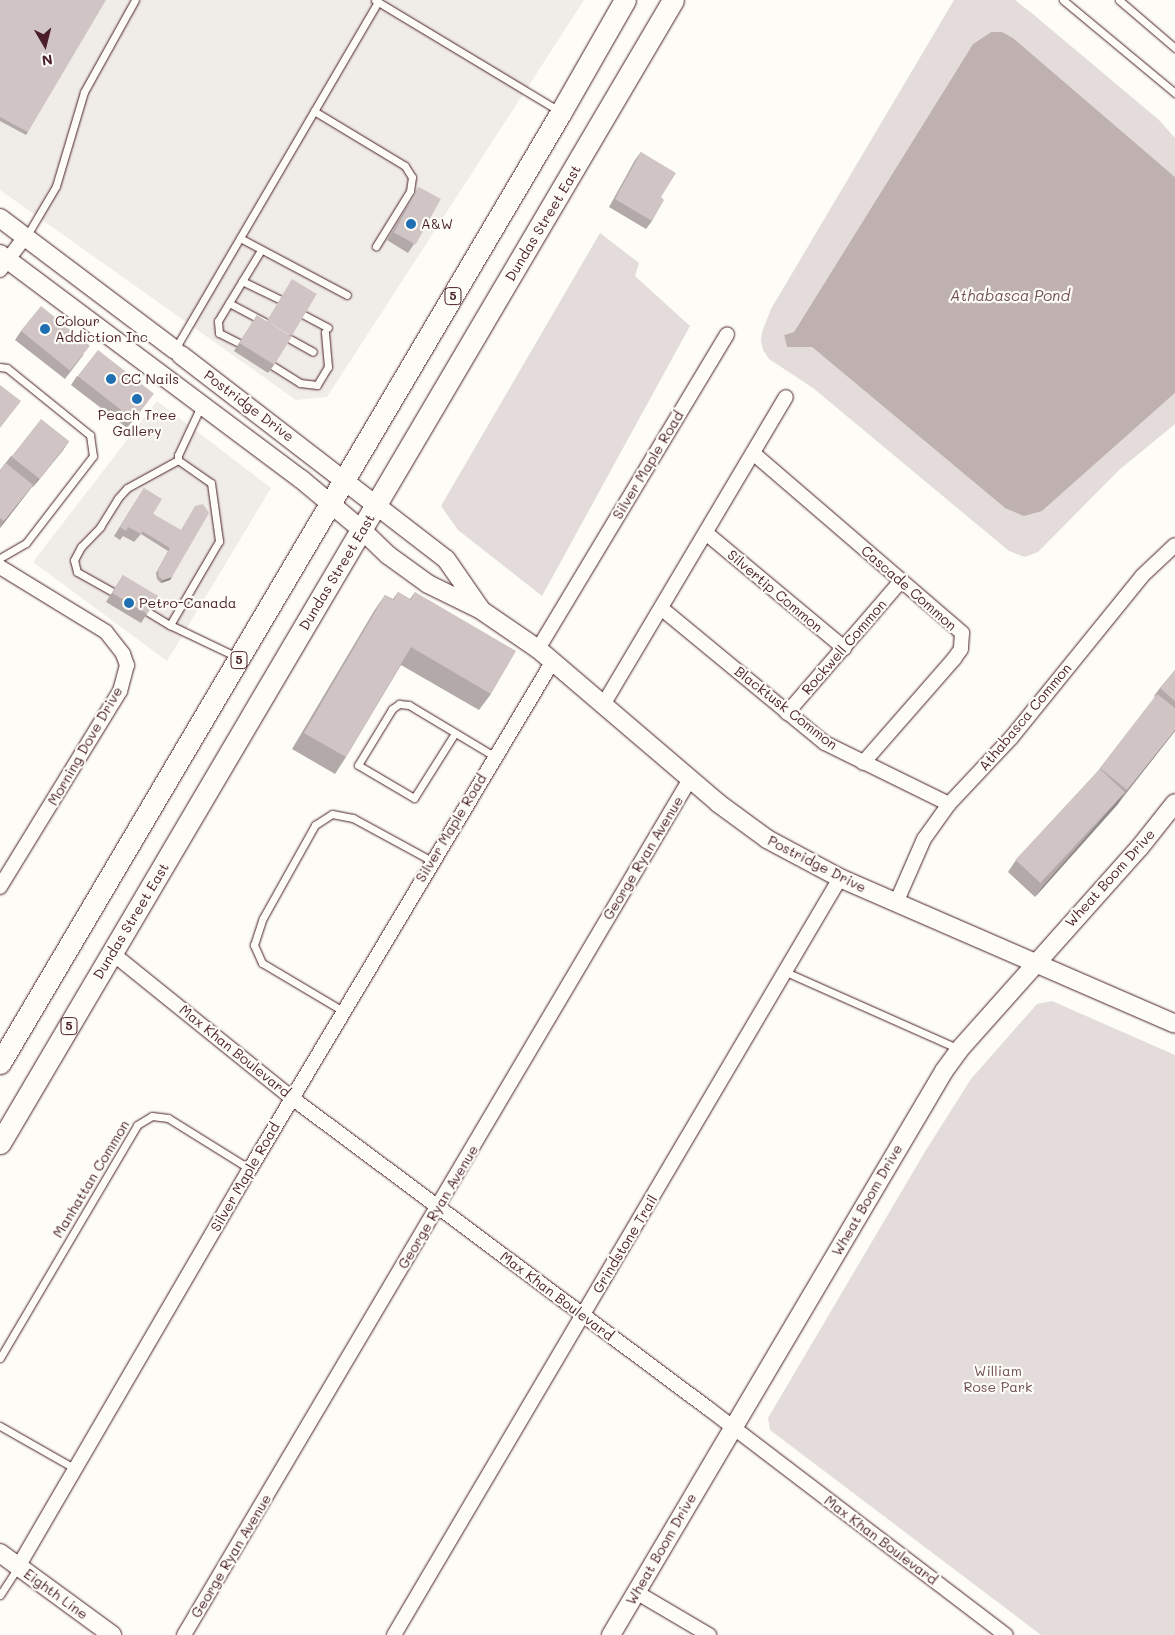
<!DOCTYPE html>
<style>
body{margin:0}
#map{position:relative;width:1175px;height:1635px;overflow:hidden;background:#fdfcf7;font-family:Mali,sans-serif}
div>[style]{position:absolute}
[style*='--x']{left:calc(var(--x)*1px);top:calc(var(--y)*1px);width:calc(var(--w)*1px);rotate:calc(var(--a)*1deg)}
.built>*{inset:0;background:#f0ece8}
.green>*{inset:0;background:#e3dcda}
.water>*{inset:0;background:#c0b1b1}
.roads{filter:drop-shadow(0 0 1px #4a1f2b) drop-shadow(0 0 1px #4a1f2b)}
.service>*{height:7px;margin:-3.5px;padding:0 3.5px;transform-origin:3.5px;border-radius:3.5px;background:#fdfcf7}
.minor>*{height:14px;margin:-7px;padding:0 7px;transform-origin:7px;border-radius:7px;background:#fdfcf7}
.tertiary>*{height:18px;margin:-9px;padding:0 9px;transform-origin:9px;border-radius:9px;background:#fdfcf7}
.primary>*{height:21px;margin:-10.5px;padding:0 10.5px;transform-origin:10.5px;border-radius:10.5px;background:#fdfcf7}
.wall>*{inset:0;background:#b3a9a9}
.shaded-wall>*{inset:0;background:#928a89}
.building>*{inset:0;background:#d0c5c4;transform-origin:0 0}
.dots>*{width:14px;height:14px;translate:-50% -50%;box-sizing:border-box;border:2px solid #fdfcf7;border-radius:50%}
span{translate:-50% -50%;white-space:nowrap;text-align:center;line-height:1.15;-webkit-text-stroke:4.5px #fdfcf7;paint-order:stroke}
.shield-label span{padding:1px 4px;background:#fdfcf7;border:1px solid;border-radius:4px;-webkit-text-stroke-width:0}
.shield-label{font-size:12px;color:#4a1f2b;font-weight:700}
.street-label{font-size:14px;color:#4a1f2b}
.poi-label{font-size:14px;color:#4a1f2b}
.left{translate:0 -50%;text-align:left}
.park-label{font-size:14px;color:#704e57}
.water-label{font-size:15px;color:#73525a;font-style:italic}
.north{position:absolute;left:20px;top:20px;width:50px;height:50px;-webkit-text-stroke:4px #fdfcf7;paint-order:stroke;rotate:172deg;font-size:14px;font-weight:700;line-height:20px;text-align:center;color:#4a1f2b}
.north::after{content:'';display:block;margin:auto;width:18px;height:22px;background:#4a1f2b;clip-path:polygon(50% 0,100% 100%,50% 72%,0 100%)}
</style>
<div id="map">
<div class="built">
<div style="clip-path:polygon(0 0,584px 0,327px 397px,296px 400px,0 190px)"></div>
<div style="clip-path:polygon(157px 401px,271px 488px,167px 661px,33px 562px)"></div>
</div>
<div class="green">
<div style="clip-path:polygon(954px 0,1015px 0,1034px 15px,1159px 120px,1175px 138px,1175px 177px,1013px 38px,1002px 32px,991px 32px,973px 44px,794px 332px,784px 335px,787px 347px,812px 347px,1005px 508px,1042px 511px,1175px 393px,1175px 424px,1119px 470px,1038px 552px,1025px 557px,1009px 551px,813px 388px,769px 359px,763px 350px,761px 341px,762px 332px,771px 309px)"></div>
<div style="clip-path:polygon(600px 233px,639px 263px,635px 276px,690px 326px,542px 596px,458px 530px,441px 506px)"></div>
<div style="clip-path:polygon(1052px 1001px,1175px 1055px,1175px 1635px,1041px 1635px,770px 1430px,768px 1418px,926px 1150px,971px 1079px,1037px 1004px)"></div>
</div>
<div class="water">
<div style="clip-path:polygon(991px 32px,1002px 32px,1013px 38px,1175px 177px,1175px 393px,1042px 511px,1024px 516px,1005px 508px,812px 347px,787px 347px,784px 335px,794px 332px,973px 44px)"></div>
</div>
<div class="roads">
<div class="service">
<div style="--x:375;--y:0;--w:215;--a:31.1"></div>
<div style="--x:1063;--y:0;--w:146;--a:39.7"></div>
<div style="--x:1119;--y:0;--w:74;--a:40.6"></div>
<div style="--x:314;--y:111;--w:106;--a:31.1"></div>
<div style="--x:405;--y:166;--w:13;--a:58"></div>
<div style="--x:412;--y:177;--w:14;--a:98"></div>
<div style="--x:410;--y:191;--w:65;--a:121.7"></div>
<div style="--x:26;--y:237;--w:59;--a:-59.5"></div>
<div style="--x:56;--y:186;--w:98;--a:-73.4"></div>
<div style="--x:84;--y:92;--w:105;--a:-61"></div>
<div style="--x:240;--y:238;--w:121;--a:28"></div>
<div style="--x:242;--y:281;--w:41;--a:25.9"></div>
<div style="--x:229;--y:303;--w:40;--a:28"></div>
<div style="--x:304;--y:315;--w:27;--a:28"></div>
<div style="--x:290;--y:339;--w:26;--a:29"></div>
<div style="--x:239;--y:343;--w:22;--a:-153"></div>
<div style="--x:219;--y:333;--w:12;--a:-95"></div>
<div style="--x:218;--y:321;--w:83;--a:-58.8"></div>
<div style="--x:175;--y:349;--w:402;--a:-59.7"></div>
<div style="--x:273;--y:366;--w:32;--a:32"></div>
<div style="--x:300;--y:383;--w:17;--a:7"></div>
<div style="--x:317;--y:385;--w:21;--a:-59"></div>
<div style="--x:328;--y:367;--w:35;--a:-95"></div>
<div style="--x:0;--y:367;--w:7;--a:8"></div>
<div style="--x:7;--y:368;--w:107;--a:38.9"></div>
<div style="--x:90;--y:435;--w:21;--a:82"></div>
<div style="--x:93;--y:456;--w:110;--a:127.6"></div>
<div style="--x:26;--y:543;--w:30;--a:150"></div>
<div style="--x:201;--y:406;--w:54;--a:115.1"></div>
<div style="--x:178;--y:455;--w:5;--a:90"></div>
<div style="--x:178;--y:460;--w:40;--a:34.9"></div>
<div style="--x:211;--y:483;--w:59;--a:82.1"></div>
<div style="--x:219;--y:541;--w:97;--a:120.3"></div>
<div style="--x:170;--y:625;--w:74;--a:25.5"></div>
<div style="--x:113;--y:592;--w:41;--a:-150.9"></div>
<div style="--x:77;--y:572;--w:12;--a:-104"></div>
<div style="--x:74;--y:560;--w:15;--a:-62"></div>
<div style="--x:81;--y:547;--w:28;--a:-46"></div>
<div style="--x:100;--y:527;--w:34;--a:-58"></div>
<div style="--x:118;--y:498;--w:13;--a:-48"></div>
<div style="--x:127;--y:488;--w:58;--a:-28.8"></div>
<div style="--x:148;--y:612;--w:26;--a:31"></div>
<div style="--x:455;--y:733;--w:77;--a:122.2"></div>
<div style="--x:414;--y:798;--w:65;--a:-149.5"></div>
<div style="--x:358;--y:765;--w:66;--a:-58.7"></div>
<div style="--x:392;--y:709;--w:9;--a:-36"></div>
<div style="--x:399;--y:704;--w:10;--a:6"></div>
<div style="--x:409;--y:705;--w:99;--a:31"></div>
<div style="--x:786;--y:972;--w:189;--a:24"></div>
<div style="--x:343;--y:1011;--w:94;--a:-149.3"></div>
<div style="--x:262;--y:963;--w:20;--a:-114"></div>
<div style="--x:254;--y:945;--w:28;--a:-72"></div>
<div style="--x:263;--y:918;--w:107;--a:-60.8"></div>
<div style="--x:315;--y:825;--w:20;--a:-33"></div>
<div style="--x:332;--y:814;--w:21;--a:11"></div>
<div style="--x:353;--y:818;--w:90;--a:28.6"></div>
<div style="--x:0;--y:1358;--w:270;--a:-59.5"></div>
<div style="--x:137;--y:1125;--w:17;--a:-31"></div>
<div style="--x:152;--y:1116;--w:16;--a:7"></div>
<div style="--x:168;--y:1118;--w:97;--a:31.9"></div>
<div style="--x:0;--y:1426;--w:85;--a:29.6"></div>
<div style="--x:0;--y:1595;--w:33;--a:-57"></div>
</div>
<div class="minor">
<div style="--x:0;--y:270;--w:41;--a:-52.9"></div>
<div style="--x:753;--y:453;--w:276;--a:40.7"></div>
<div style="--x:962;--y:633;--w:16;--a:94"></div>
<div style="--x:961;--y:649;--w:12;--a:125"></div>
<div style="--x:954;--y:659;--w:138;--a:131.2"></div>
<div style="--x:706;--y:533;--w:180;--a:39.8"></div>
<div style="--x:0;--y:567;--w:124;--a:31.5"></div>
<div style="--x:106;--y:632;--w:28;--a:52"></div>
<div style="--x:123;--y:654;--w:12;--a:70"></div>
<div style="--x:127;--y:665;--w:27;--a:105"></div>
<div style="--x:120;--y:691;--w:230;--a:121.5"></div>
<div style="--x:661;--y:608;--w:212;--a:39.5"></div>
<div style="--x:825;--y:743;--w:138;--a:26.2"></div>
<div style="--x:538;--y:649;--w:367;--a:-59"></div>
<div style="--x:603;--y:705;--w:358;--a:-59.3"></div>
<div style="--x:787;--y:713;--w:174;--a:-49.2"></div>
<div style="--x:896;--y:903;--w:70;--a:-66.4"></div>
<div style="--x:924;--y:839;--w:43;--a:-54.5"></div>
<div style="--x:949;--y:804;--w:91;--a:-46.8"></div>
<div style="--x:1011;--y:738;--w:208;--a:-51"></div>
<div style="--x:1142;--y:576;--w:45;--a:-43.2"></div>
<div style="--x:112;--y:953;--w:231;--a:38.9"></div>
<div style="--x:292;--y:1098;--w:520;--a:36.72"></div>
<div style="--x:709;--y:1409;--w:373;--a:37.3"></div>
<div style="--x:18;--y:1567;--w:461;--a:-59.8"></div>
<div style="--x:250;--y:1169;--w:592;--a:-59.19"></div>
<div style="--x:636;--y:1592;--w:85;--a:30.5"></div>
<div style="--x:184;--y:1635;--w:994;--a:-59.41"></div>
<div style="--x:394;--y:1635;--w:879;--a:-59.49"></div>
</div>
<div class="tertiary">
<div style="--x:0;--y:218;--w:219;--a:37"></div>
<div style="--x:0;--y:254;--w:376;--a:36.8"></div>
<div style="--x:301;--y:479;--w:80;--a:39.9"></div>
<div style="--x:362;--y:530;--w:36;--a:44"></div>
<div style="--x:388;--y:555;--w:49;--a:35.9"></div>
<div style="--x:428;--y:584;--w:59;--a:26.1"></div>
<div style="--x:481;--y:610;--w:69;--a:34.4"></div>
<div style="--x:538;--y:649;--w:237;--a:40.5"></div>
<div style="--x:718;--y:803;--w:61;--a:36.3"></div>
<div style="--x:767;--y:839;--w:83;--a:28.1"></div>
<div style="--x:840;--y:878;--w:365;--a:23.5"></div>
<div style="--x:181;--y:355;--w:334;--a:37.6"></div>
<div style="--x:446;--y:559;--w:60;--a:55.2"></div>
<div style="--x:0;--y:1553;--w:139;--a:36.2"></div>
<div style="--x:611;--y:1635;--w:655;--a:-59.44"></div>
<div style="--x:944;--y:1071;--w:26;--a:-54"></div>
<div style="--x:959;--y:1050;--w:272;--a:-48.3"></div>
<div style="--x:1140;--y:847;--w:56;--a:-51.5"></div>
</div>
<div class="primary">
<div style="--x:0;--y:1063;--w:1104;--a:-59.46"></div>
<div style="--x:561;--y:112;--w:129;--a:-60.3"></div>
<div style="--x:0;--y:1143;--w:1326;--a:-59.51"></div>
</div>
</div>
<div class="wall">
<div style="clip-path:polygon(0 0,28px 132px,26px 135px,0 121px)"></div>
<div style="clip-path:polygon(641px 152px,661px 197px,652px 221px,646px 229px,609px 207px,635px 160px)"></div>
<div style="clip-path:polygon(419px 187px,414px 244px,408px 253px,387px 240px,413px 196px)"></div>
<div style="clip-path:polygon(257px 315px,274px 365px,268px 373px,234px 351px)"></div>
<div style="clip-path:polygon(21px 331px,84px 354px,65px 379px,15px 340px)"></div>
<div style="clip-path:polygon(77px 376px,148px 401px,127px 428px,71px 385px)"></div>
<div style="clip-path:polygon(69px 441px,63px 450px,33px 487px,32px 487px,0 528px,0 470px,11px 456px)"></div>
<div style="clip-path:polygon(144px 488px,153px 514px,180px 530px,172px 577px,170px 580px,161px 583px,157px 579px,156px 573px,168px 551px,141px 534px,134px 542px,123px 536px,120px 540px,114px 536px)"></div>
<div style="clip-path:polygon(123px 575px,147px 614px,141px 623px,106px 602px)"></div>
<div style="clip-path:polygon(398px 592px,410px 599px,415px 592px,491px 694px,479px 710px,401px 665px,346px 757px,335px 774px,292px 749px,374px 611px,385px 595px,393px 599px)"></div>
<div style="clip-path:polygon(1175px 670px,1175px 731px,1118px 804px,1035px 897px,1008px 872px,1016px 860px,1098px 771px,1155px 697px,1154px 696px,1160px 688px)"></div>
</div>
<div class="shaded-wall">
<div style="clip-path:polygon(69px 441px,63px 450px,33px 487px,39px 478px)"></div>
<div style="clip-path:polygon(33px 485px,27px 493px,0 528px,4px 521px)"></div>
<div style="clip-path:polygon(172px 577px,170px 580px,161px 583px,163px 580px)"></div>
<div style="clip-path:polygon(1175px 730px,1175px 731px,1121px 799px,1127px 790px)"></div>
<div style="clip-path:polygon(1125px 792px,1118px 804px,1035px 897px,1043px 886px)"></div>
</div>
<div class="building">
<div style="clip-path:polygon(0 0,106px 0,28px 132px,0 117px)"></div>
<div style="clip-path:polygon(641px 152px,676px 173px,661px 197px,664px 200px,652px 221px,615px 199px)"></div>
<div style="left:419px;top:187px;width:25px;height:52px;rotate:29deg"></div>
<div style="left:292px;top:279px;width:29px;height:49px;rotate:31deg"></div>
<div style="left:41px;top:306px;width:63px;height:32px;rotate:39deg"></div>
<div style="left:257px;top:315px;width:41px;height:33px;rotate:32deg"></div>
<div style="left:98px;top:350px;width:71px;height:33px;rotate:38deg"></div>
<div style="clip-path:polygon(0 385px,21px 401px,0 428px)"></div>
<div style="left:41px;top:419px;width:36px;height:48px;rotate:38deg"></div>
<div style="clip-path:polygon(6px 463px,33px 485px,4px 521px,0 518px,0 470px)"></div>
<div style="clip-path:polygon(144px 488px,162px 499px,141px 534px,128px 527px,126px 531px,120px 527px)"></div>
<div style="clip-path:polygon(203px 504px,209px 513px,172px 577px,163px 580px,159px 577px,158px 570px,170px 548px,142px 531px,153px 514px,181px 530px,195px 506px)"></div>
<div style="left:123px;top:575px;width:41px;height:21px;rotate:31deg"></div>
<div style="clip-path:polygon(398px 592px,411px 600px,415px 592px,516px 651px,491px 694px,411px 647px,346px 757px,304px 733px,385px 595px,394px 600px)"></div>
<div style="clip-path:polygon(1175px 670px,1175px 701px,1160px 688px)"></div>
<div style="clip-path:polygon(1157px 694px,1175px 708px,1175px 730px,1127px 790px,1100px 768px)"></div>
<div style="left:1100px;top:769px;width:34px;height:124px;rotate:43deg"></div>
</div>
<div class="dots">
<div style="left:411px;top:224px;background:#1f6fb2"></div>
<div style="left:45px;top:329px;background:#1f6fb2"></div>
<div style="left:111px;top:379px;background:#1f6fb2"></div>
<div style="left:137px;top:399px;background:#1f6fb2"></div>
<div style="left:129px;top:603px;background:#1f6fb2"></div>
</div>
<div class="shield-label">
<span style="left:453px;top:296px">5</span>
<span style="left:239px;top:660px">5</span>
<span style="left:69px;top:1026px">5</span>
</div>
<div class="street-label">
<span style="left:543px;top:223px;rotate:-59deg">Dundas Street East</span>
<span style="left:249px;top:406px;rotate:37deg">Postridge Drive</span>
<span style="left:648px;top:465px;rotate:-59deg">Silver Maple Road</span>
<span style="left:337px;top:572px;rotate:-59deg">Dundas Street East</span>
<span style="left:909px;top:588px;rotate:41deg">Cascade Common</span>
<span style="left:775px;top:591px;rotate:40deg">Silvertip Common</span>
<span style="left:844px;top:647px;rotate:-49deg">Rockwell Common</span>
<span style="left:786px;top:708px;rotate:38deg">Blacktusk Common</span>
<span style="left:1025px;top:717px;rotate:-50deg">Athabasca Common</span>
<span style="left:85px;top:746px;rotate:-60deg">Morning Dove Drive</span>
<span style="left:451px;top:828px;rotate:-59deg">Silver Maple Road</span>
<span style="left:643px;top:858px;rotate:-59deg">George Ryan Avenue</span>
<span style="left:817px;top:864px;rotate:27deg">Postridge Drive</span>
<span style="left:1110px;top:878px;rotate:-48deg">Wheat Boom Drive</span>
<span style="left:131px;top:921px;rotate:-59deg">Dundas Street East</span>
<span style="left:235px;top:1051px;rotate:39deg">Max Khan Boulevard</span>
<span style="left:245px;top:1177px;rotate:-60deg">Silver Maple Road</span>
<span style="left:91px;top:1179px;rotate:-59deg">Manhattan Common</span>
<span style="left:867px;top:1200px;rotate:-60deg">Wheat Boom Drive</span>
<span style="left:438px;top:1207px;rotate:-59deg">George Ryan Avenue</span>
<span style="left:625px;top:1244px;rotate:-59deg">Grindstone Trail</span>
<span style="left:557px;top:1296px;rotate:37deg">Max Khan Boulevard</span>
<span style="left:881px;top:1540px;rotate:37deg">Max Khan Boulevard</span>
<span style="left:661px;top:1549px;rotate:-60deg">Wheat Boom Drive</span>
<span style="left:231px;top:1556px;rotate:-59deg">George Ryan Avenue</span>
<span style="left:56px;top:1594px;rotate:36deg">Eighth Line</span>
</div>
<div class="poi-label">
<span class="left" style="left:421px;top:224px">A&amp;W</span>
<span class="left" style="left:55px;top:329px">Colour<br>Addiction Inc</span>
<span class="left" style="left:121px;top:379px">CC Nails</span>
<span style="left:137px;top:423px">Peach Tree<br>Gallery</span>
<span class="left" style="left:139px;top:603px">Petro-Canada</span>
</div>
<div class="park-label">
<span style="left:998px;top:1379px">William<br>Rose Park</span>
</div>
<div class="water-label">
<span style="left:1010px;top:296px">Athabasca Pond</span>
</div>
<div class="north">N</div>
</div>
